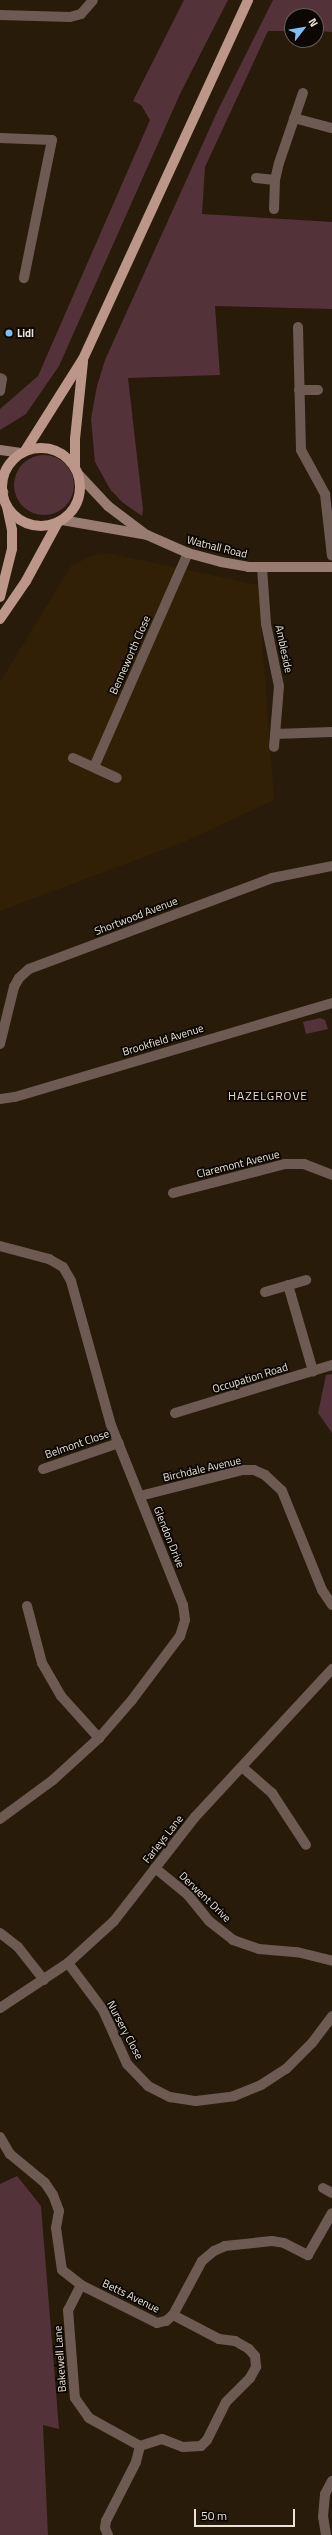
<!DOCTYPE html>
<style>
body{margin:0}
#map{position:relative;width:332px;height:2535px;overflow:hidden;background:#281b09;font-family:"Titillium Web",sans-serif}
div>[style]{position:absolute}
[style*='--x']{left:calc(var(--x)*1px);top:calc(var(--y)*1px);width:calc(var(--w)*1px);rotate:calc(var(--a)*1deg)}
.built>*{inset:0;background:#312006}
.green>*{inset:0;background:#543239}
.round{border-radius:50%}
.minor>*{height:10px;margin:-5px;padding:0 5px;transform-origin:5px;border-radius:5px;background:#6c5a53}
.secondary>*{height:10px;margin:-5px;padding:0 5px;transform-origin:5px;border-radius:5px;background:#987c72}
.primary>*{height:10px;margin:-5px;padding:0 5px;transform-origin:5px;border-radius:5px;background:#bb9689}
.primary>.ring{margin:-5px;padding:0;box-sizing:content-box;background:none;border:10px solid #bb9689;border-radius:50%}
.dots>*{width:11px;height:11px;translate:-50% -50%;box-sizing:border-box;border:2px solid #0c0702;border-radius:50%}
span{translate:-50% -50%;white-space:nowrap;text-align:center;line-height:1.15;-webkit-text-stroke:3.5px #0c0702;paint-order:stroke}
.poi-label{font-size:11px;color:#ebe3d7;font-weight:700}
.left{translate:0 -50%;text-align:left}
.street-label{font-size:11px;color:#ebe3d7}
.neighbourhood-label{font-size:12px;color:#ecdac4;letter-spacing:1px}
.north{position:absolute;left:284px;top:8px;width:40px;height:40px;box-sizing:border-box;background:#0c0702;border:1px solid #655f57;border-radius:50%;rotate:59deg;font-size:11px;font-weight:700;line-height:16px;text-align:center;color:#ebe3d7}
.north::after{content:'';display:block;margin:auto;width:14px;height:18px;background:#7cbef9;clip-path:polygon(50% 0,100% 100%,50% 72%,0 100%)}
.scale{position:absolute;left:194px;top:2509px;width:101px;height:18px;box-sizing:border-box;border:2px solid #ebe3d7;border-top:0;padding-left:5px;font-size:12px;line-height:14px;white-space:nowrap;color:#ebe3d7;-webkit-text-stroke:3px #0c0702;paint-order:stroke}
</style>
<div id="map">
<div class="built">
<div style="clip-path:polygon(107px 553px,258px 585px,274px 800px,184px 842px,0 911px,0 682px,71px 566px,89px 557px)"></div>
</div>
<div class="green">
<div style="clip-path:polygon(184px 0,228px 0,180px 94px,59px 366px,26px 414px,0 430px,0 409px,38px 376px,150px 120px,141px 105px,133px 101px)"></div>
<div style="clip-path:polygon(273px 0,332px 0,332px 32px,316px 31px,316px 16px,292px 16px,292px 31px,268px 31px,205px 167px,202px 214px,332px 222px,332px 309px,215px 306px,220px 375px,128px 378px,143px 509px,142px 516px,122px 502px,110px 489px,95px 462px,91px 419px,97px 386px,105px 360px,218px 110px)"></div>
<div class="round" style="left:14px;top:455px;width:60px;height:60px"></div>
<div style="clip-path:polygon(320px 1018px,325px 1020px,328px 1029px,306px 1034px,303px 1022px)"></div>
<div style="clip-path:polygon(332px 1374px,332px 1433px,318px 1413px,326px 1375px)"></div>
<div style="clip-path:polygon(17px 2176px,41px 2206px,59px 2429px,43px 2425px,48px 2535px,0 2535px,0 2184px)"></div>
</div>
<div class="minor">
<div style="--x:0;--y:15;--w:70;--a:1.6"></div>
<div style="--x:70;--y:17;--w:11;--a:-15"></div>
<div style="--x:81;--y:14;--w:18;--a:-49"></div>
<div style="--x:294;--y:118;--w:39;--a:15"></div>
<div style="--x:0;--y:138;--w:52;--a:2.2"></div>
<div style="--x:52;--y:140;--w:141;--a:101.5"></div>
<div style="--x:256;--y:178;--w:19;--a:6"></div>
<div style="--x:274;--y:209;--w:29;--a:-88"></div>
<div style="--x:275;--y:180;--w:17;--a:-77"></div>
<div style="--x:279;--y:163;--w:74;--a:-71.1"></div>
<div style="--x:298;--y:327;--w:123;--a:88.6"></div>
<div style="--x:301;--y:450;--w:50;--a:61.4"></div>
<div style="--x:325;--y:494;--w:62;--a:83.6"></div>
<div style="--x:0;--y:378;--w:2;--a:27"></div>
<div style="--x:2;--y:379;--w:12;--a:99"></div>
<div style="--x:299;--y:390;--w:19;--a:0"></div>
<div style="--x:262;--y:568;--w:56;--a:85.9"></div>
<div style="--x:266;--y:624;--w:63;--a:78.2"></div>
<div style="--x:279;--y:686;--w:61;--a:94.7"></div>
<div style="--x:275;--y:734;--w:57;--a:-2"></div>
<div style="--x:73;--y:758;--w:48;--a:24.4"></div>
<div style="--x:94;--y:767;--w:234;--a:-66.3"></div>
<div style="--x:0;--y:1044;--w:59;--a:-76.2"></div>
<div style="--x:14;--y:987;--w:10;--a:-61"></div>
<div style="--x:19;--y:978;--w:13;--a:-42"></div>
<div style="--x:29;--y:969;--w:259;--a:-20.5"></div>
<div style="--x:272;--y:878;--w:61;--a:-11.3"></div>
<div style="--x:0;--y:1099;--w:15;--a:-8"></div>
<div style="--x:15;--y:1097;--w:331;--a:-16.5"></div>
<div style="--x:173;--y:1193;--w:116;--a:-14.5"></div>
<div style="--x:285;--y:1164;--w:19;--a:0"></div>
<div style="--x:304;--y:1164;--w:30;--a:21"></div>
<div style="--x:0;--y:1246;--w:51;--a:14.9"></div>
<div style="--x:49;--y:1259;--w:16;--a:30"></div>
<div style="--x:63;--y:1267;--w:16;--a:60"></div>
<div style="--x:71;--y:1281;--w:149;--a:74.5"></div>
<div style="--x:111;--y:1425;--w:194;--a:68.2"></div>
<div style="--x:183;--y:1605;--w:15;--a:82"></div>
<div style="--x:185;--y:1620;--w:17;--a:107"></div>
<div style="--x:180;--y:1636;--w:80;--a:126.9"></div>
<div style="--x:132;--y:1700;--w:50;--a:131"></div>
<div style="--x:99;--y:1738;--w:62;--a:137.6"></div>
<div style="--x:53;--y:1780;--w:66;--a:143.7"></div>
<div style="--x:288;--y:1285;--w:90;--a:73.8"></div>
<div style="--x:265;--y:1292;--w:43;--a:-16.3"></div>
<div style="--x:175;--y:1413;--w:164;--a:-17"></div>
<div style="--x:43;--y:1469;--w:80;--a:-18.9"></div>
<div style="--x:140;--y:1496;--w:105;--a:-14.3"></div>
<div style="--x:242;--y:1470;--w:12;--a:0"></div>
<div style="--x:254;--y:1470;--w:12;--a:24"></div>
<div style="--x:265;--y:1475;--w:23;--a:43"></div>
<div style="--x:282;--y:1491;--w:107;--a:68"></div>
<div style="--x:322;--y:1590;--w:18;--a:56"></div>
<div style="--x:27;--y:1606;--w:59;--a:75.3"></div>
<div style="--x:42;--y:1663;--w:38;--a:60"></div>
<div style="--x:61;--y:1696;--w:57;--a:47.9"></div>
<div style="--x:242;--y:1767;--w:40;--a:41"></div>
<div style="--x:272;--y:1793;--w:62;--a:56.8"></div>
<div style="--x:155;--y:1868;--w:43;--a:39.3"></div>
<div style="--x:188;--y:1895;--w:33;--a:51"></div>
<div style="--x:209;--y:1921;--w:31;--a:38"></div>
<div style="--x:233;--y:1940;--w:28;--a:19"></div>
<div style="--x:259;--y:1949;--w:38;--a:5"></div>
<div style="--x:297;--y:1952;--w:36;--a:14"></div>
<div style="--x:0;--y:1933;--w:23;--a:38"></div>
<div style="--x:18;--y:1947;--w:42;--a:51.8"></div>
<div style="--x:68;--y:1963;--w:59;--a:53.3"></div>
<div style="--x:103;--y:2010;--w:59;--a:66"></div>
<div style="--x:127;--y:2064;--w:30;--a:46"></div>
<div style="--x:148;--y:2086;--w:25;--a:27"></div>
<div style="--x:170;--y:2097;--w:26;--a:9"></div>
<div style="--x:196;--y:2101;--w:38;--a:-7"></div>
<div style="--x:234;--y:2096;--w:29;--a:-22"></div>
<div style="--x:261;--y:2085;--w:30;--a:-33"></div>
<div style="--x:286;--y:2069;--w:37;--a:-45"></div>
<div style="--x:312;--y:2043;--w:34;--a:-53"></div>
<div style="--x:0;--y:2008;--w:82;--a:-33.5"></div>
<div style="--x:68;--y:1963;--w:62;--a:-42.4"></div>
<div style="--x:114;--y:1921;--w:132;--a:-52.1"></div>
<div style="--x:195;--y:1817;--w:202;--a:-47.2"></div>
<div style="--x:0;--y:2137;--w:20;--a:60"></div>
<div style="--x:10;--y:2154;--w:45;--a:39.6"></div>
<div style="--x:45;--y:2183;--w:14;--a:56"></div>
<div style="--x:53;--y:2195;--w:17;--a:69"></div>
<div style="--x:59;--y:2211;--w:17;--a:100"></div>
<div style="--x:56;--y:2228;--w:42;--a:81.9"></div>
<div style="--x:62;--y:2270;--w:24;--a:38"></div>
<div style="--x:81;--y:2285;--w:85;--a:26.6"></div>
<div style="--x:157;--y:2323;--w:9;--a:-13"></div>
<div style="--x:166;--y:2321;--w:9;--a:-41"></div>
<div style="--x:173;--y:2315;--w:61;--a:-61.8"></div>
<div style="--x:202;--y:2261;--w:16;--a:-40"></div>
<div style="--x:214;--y:2251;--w:12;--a:-24"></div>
<div style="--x:225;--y:2246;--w:47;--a:-6.1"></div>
<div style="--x:272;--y:2241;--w:12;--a:9"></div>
<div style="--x:284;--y:2243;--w:27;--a:27"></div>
<div style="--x:308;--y:2255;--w:48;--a:-60.3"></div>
<div style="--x:323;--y:2188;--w:10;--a:29"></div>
<div style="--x:81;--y:2285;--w:28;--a:117"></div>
<div style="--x:68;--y:2310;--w:88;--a:85.5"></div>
<div style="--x:75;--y:2398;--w:24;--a:55"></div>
<div style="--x:89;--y:2418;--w:58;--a:28.8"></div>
<div style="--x:140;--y:2446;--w:23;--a:-18"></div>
<div style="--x:162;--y:2439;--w:22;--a:21"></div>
<div style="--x:183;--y:2447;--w:18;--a:-3"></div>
<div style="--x:201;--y:2446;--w:8;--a:-45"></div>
<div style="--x:207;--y:2440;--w:42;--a:-63.4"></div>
<div style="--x:226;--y:2402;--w:34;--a:-45"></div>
<div style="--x:250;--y:2378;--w:13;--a:-61"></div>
<div style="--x:256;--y:2367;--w:11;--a:-95"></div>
<div style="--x:255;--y:2356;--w:9;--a:-131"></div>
<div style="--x:249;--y:2349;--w:16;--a:-150"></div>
<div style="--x:235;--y:2341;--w:16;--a:-173"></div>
<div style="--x:219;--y:2339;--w:52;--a:-152.4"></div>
<div style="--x:108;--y:2535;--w:8;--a:-113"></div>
<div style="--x:105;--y:2528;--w:7;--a:-82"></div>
<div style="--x:106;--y:2521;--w:66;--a:-63"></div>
<div style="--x:136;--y:2462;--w:16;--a:-76"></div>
<div style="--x:326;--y:2535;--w:18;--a:-99"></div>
<div style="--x:323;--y:2517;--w:23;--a:-85"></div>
<div style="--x:325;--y:2494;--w:15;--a:-62"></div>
</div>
<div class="secondary">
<div style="--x:0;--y:450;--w:21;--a:8"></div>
<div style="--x:79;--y:475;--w:42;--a:46.9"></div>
<div style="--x:108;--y:506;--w:46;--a:37.1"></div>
<div style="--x:0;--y:490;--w:4;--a:34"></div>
<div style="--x:62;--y:520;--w:86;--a:10"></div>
<div style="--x:147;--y:535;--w:45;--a:23.7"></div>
<div style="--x:188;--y:553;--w:34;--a:15"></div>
<div style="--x:221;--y:562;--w:27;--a:10"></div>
<div style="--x:248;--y:567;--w:84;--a:0"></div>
</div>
<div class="primary">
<div class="ring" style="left:2px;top:448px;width:68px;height:68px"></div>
<div style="--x:25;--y:451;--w:109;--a:-57.8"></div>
<div style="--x:83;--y:359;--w:395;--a:-65.3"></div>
<div style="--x:75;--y:467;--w:28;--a:-90"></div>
<div style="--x:75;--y:439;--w:78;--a:-84.1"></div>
<div style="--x:0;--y:597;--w:49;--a:-76"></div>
<div style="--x:12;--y:549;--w:19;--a:-90"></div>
<div style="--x:12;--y:530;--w:24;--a:-102"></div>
<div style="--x:0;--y:619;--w:46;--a:-55.6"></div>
<div style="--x:26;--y:581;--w:67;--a:-61.5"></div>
</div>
<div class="dots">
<div style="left:9px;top:333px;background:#7cbef9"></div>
</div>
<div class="poi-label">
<span class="left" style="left:17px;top:333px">Lidl</span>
</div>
<div class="street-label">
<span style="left:217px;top:547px;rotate:14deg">Watnall Road</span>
<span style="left:284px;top:649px;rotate:78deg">Ambleside</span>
<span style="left:130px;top:655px;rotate:-66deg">Benneworth Close</span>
<span style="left:136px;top:916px;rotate:-21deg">Shortwood Avenue</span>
<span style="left:163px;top:1040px;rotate:-17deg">Brookfield Avenue</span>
<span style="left:238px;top:1164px;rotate:-14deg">Claremont Avenue</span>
<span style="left:250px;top:1378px;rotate:-17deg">Occupation Road</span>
<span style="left:77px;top:1444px;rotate:-19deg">Belmont Close</span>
<span style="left:202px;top:1469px;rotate:-13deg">Birchdale Avenue</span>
<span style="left:169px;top:1537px;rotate:68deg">Glendon Drive</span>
<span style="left:163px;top:1839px;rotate:-52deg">Farleys Lane</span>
<span style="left:205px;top:1897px;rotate:44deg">Derwent Drive</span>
<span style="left:125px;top:2030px;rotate:62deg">Nursery Close</span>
<span style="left:131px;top:2296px;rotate:26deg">Betts Avenue</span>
<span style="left:60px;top:2359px;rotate:-94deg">Bakewell Lane</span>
</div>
<div class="neighbourhood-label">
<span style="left:268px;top:1096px">HAZELGROVE</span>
</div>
<div class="north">N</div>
<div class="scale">50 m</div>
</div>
